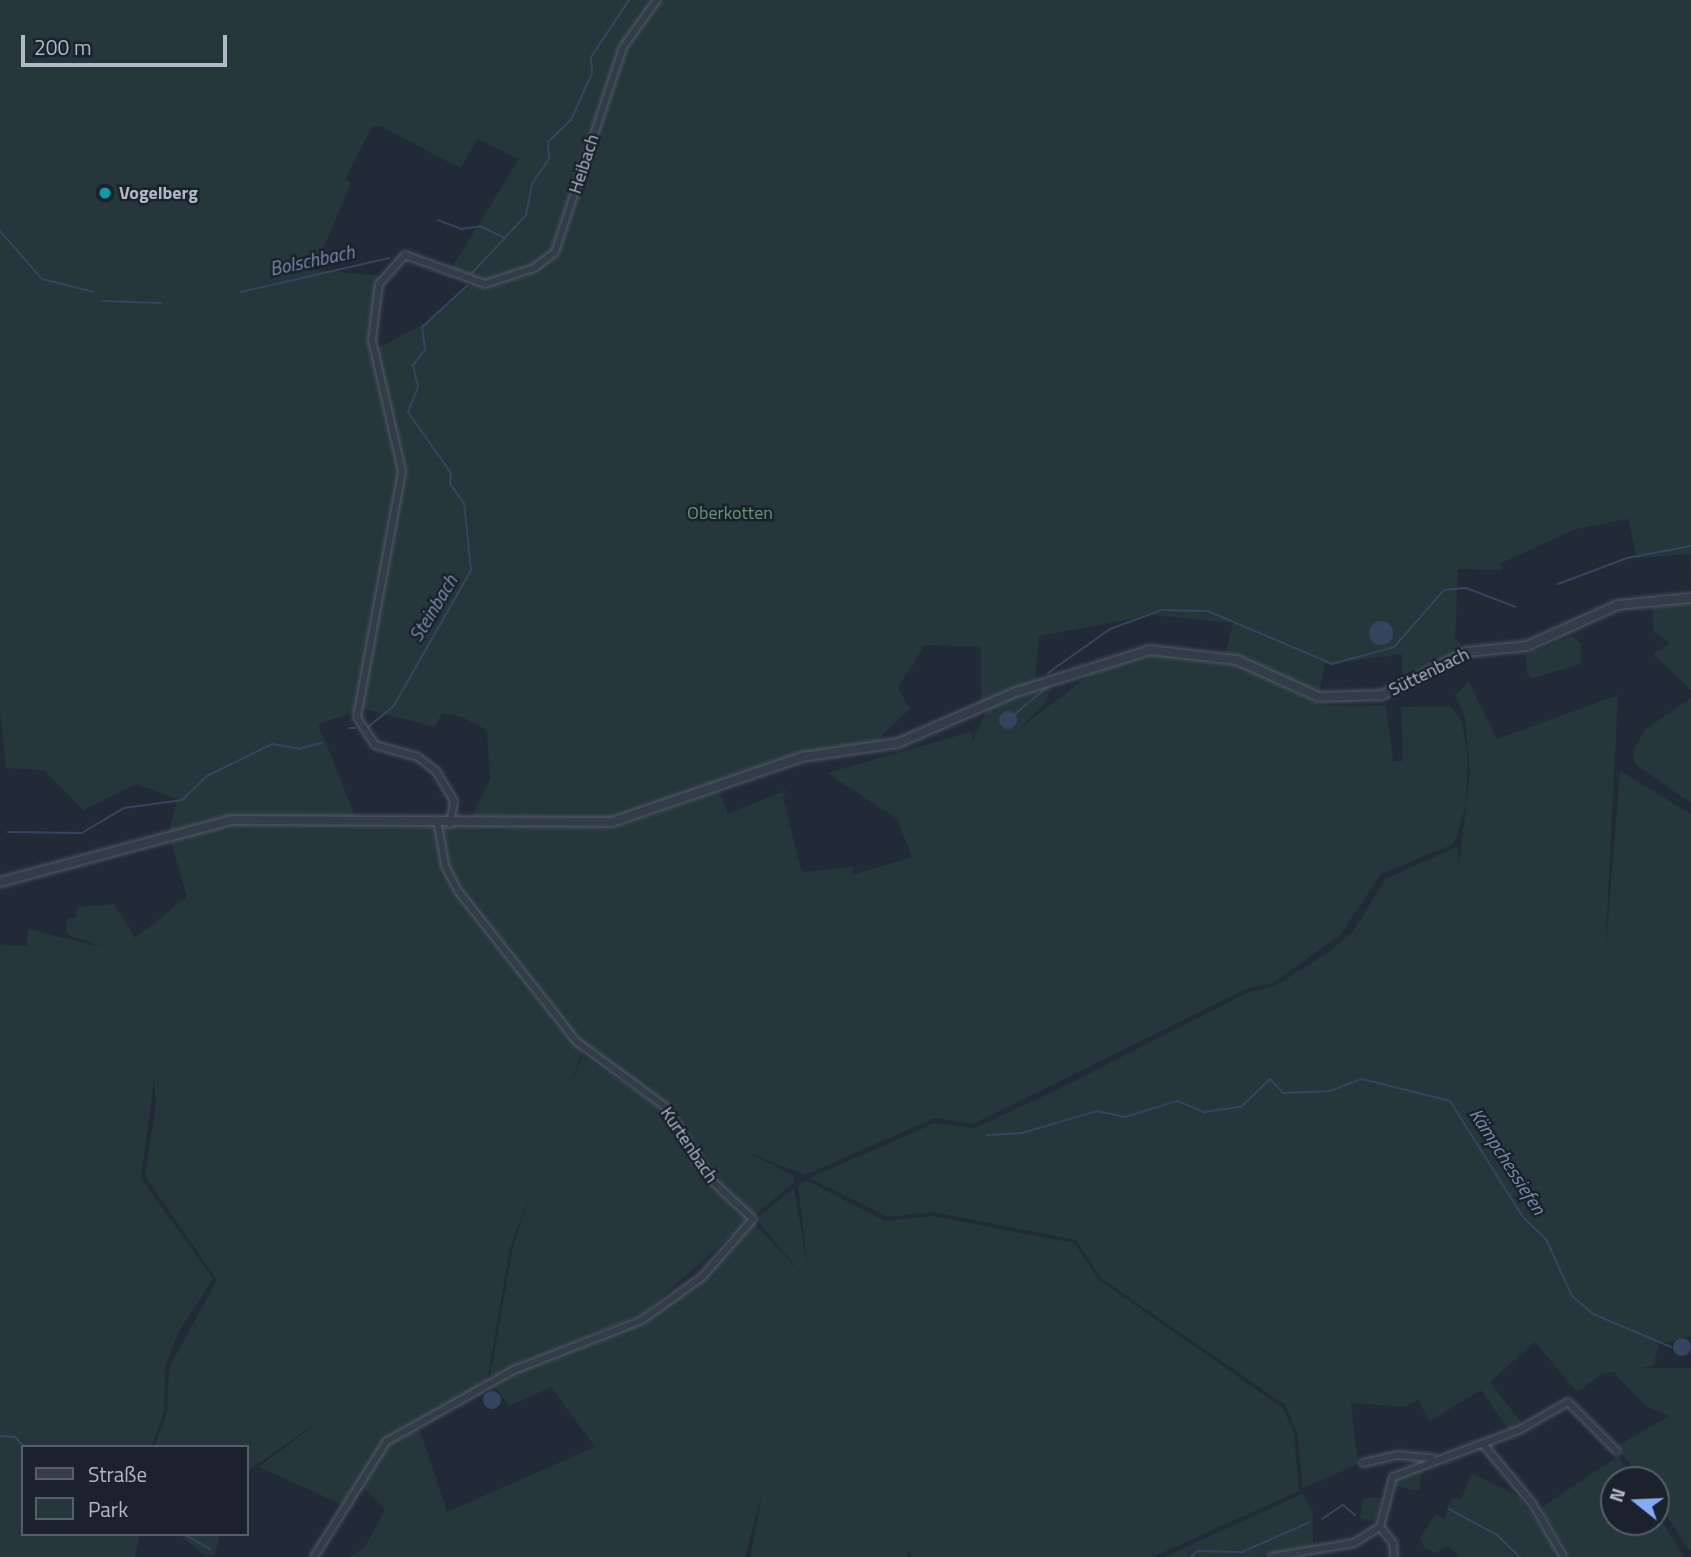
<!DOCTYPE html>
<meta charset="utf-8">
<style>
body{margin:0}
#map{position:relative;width:1691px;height:1557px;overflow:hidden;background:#222a38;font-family:"Titillium Web",sans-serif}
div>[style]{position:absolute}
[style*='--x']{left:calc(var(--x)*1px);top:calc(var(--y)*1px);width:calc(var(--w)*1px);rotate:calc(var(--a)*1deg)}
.green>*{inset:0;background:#25373a}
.water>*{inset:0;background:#36455f}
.round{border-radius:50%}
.stream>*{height:2px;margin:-1px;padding:0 1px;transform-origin:1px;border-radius:1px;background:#36455f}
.roads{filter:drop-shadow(0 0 2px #535a66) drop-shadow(0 0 2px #535a66)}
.minor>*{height:6px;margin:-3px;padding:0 3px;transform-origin:3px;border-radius:3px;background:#353c49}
.tertiary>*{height:8px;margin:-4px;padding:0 4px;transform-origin:4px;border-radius:4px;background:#353c49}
.dots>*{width:19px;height:19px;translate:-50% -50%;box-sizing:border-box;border:4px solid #1b212d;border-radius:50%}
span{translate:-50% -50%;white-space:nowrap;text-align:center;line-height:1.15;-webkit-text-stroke:5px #1b212d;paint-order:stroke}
.street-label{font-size:18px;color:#b0b7c5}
.poi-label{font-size:18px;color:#b0b7c5;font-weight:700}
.left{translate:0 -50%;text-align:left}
.park-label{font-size:18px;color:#689575}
.water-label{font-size:19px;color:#798cac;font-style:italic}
.legend{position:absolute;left:21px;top:1445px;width:228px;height:91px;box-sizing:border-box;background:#1b212d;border:2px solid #575d6a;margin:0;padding:9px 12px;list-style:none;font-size:21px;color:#b0b7c5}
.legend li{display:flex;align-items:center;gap:14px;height:35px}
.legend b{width:35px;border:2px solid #575d6a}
.north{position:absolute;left:1600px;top:1466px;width:70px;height:70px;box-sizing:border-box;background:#1b212d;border:2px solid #575d6a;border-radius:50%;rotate:288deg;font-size:19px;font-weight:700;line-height:28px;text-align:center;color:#b0b7c5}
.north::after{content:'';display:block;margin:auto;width:24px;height:32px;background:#86aaf4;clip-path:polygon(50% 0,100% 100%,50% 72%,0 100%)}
.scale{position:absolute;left:21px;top:35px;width:206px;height:32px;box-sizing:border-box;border:4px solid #b0b7c5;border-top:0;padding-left:9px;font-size:21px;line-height:24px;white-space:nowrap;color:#b0b7c5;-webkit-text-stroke:5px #1b212d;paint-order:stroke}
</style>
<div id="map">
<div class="green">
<div style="clip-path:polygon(evenodd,0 0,1691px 0,1691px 596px,1690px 554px,1637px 558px,1628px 519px,1576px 529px,1501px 563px,1502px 570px,1458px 569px,1455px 638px,1466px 651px,1402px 685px,1402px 654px,1325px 664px,1319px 696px,1225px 656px,1233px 623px,1153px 615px,1039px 636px,1035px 683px,981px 705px,981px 647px,925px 645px,898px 687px,910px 709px,881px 736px,880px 746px,814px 753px,620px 818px,519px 825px,614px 827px,719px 791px,728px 814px,787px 790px,783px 797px,802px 872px,853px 867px,852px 875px,912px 857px,897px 819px,827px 773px,971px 732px,973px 740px,989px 706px,1051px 684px,1046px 702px,1019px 729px,1100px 667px,1159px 654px,1241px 666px,1323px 706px,1386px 706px,1393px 761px,1403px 761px,1401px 707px,1450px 706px,1462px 722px,1468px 760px,1466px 805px,1454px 844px,1381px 874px,1340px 935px,1273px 983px,1248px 988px,973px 1124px,935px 1118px,805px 1175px,747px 1152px,793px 1175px,794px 1183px,753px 1216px,717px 1181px,672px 1110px,585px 1047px,542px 997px,582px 1052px,510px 1248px,487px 1381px,380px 1447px,343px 1505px,259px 1467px,321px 1420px,247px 1471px,247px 1447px,154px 1447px,167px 1413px,169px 1368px,217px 1280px,145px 1176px,156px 1104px,154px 1080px,141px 1178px,213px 1279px,178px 1333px,165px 1367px,164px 1412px,151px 1447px,23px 1447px,23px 1534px,140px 1534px,135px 1557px,0 1557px,0 945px,27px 946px,28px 929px,105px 948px,66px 934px,67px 918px,75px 918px,78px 907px,114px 904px,135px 938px,187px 897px,169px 834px,220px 821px,169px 834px,177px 799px,136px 784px,83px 810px,44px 770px,6px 768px,0 713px,0 0,380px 126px,460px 168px,478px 139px,519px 159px,451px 269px,473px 284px,426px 323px,376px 349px,383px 276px,314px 270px,351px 183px,345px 179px,372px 127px,380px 126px,0 0,364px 709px,435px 727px,442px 713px,462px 717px,487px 730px,490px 780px,468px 824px,300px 825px,288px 819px,357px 821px,318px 724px,364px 709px)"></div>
<div style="clip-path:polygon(1691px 601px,1691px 690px,1653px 654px,1670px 643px,1653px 631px,1653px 606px)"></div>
<div style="clip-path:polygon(1572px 636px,1581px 643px,1581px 664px,1532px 678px,1527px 673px,1526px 655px)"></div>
<div style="clip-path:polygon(1469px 682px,1497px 739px,1618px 695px,1605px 957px,1620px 771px,1691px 814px,1691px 1336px,1659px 1344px,1653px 1366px,1602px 1374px,1577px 1392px,1535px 1342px,1490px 1382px,1523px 1425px,1510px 1432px,1481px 1390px,1430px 1421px,1418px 1400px,1405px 1407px,1351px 1403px,1358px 1464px,1303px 1488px,1297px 1432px,1285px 1405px,1101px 1278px,1076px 1240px,933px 1212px,888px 1217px,809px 1178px,935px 1123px,974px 1128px,1055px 1091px,1249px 992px,1275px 986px,1329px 952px,1353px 931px,1386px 879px,1458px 846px,1458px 871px,1470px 775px,1465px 717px,1455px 695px)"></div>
<div style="clip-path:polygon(1691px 698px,1691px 803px,1635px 764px,1633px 750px,1646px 729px)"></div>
<div style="clip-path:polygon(583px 1056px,664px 1110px,711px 1189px,750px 1219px,644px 1313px,490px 1377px,513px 1247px,552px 1124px)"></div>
<div style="clip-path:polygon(806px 1180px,885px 1221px,933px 1216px,1074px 1243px,1099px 1280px,1283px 1408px,1294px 1433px,1299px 1491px,1153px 1557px,911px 1557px,910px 1550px,907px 1557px,750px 1557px,763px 1489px,745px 1557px,349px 1557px,365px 1547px,385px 1509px,364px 1488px,346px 1506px,389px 1442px,418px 1425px,447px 1512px,595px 1447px,551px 1387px,509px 1406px,491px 1382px,654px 1316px,710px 1272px,725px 1255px,723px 1249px,753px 1222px,801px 1273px,756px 1219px,794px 1188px,808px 1271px,798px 1185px)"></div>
<div style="clip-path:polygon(1634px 1368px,1691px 1368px,1691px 1553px,1656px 1500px,1656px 1480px,1643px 1480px,1616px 1447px,1669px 1416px,1647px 1407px,1614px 1373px)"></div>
<div style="clip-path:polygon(1618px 1456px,1635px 1480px,1614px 1480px,1614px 1522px,1656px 1522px,1656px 1511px,1684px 1557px,1572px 1557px,1541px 1508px)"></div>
<div style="clip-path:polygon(1422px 1465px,1419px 1491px,1390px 1485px,1391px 1481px)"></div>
<div style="clip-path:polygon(1472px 1473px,1519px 1497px,1562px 1557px,1460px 1557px,1448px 1546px,1435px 1553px,1424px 1547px,1420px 1537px,1436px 1514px,1444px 1519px,1451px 1498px,1461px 1499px)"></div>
<div style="clip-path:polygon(1302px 1494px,1313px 1511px,1313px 1547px,1259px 1557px,1164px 1557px)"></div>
<div style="clip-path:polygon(1363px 1498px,1381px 1498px,1376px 1521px,1360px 1519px)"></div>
<div style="clip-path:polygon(179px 1534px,220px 1534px,215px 1554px,207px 1557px)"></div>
</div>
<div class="water">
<div class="round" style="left:1369px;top:621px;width:24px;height:24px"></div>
<div class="round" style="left:999px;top:711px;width:18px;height:18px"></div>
<div class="round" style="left:1673px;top:1338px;width:18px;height:18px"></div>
<div class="round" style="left:483px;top:1391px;width:18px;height:18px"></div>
</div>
<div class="stream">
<div style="--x:438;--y:220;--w:26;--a:21"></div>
<div style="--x:462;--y:229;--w:18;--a:-9"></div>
<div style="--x:480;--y:226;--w:28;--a:26"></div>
<div style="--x:0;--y:231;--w:64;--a:48.8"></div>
<div style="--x:42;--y:279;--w:53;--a:14.3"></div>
<div style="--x:472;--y:273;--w:79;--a:-47"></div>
<div style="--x:526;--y:215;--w:32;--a:-79"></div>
<div style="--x:532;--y:184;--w:30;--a:-56"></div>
<div style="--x:549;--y:159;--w:17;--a:-93"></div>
<div style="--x:548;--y:142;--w:32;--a:-44"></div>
<div style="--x:571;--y:120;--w:51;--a:-65.9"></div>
<div style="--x:592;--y:73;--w:16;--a:-94"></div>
<div style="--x:591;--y:57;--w:69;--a:-56.3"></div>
<div style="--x:241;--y:292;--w:152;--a:-12.9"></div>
<div style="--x:103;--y:301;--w:58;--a:2"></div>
<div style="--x:1558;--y:584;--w:74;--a:-20.6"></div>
<div style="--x:1627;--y:558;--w:65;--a:-10.6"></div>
<div style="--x:1048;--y:673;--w:76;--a:-35.4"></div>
<div style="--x:1110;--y:629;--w:55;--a:-20.1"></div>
<div style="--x:1162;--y:610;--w:46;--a:1.2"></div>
<div style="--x:1208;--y:611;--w:135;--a:23.1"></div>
<div style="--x:1332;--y:664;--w:64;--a:-15.3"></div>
<div style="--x:1394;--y:647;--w:76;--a:-48.7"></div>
<div style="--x:1444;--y:590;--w:22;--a:-5"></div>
<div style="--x:1466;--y:588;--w:53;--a:20.8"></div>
<div style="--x:1014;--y:715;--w:42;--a:-40.2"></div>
<div style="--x:368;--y:727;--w:32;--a:-39"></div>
<div style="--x:393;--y:707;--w:158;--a:-60.3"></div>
<div style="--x:471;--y:570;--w:67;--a:-96"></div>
<div style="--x:464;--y:503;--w:24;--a:-126"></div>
<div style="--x:450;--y:484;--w:11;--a:-85"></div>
<div style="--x:451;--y:473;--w:75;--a:-125.2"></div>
<div style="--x:408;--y:412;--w:27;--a:-68"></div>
<div style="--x:418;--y:387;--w:23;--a:-103"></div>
<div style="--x:413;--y:365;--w:19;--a:-51"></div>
<div style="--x:425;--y:350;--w:23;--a:-97"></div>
<div style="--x:422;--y:327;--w:62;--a:-42.4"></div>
<div style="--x:349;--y:728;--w:6;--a:0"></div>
<div style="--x:8;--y:832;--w:74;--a:0.8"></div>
<div style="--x:82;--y:833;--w:49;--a:-30.8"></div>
<div style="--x:124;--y:808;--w:59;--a:-7.9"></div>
<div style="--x:182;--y:800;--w:35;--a:-44"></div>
<div style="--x:207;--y:776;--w:72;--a:-26.2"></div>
<div style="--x:272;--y:744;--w:27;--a:10"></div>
<div style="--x:299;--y:749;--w:23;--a:-15"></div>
<div style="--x:987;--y:1135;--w:35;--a:-3"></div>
<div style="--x:1022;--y:1133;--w:78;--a:-16.3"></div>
<div style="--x:1097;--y:1111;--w:29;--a:12"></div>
<div style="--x:1125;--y:1117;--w:54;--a:-17.1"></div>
<div style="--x:1177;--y:1101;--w:29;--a:22"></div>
<div style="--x:1204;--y:1112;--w:37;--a:-8"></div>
<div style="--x:1241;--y:1107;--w:40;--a:-44"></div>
<div style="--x:1270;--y:1079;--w:19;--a:47"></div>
<div style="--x:1283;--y:1093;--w:47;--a:-2.4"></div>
<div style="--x:1330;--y:1091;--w:34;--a:-21"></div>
<div style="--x:1362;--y:1079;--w:91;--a:14"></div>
<div style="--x:1450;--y:1101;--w:137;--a:57.8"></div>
<div style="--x:1523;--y:1217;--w:32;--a:44"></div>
<div style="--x:1546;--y:1239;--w:63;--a:65.5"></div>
<div style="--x:1572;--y:1296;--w:28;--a:41"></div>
<div style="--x:1593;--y:1314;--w:85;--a:22.9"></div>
<div style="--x:0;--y:1436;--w:15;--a:4"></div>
<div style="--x:15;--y:1437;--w:13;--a:48"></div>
<div style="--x:1449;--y:1509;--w:55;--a:28.4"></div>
<div style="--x:1497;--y:1535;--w:32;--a:44"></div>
<div style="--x:1322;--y:1519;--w:25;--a:-34"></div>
<div style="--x:1343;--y:1505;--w:16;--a:40"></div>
<div style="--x:184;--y:1534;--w:30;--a:30"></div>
<div style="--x:1191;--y:1557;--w:8;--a:-45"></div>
<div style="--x:1197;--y:1551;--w:45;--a:1.3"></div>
<div style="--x:1242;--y:1552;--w:74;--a:-23.8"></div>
</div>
<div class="roads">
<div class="minor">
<div style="--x:450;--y:824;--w:23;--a:-80"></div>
<div style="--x:454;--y:801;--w:35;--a:-121"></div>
<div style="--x:436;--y:771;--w:23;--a:-142"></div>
<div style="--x:418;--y:757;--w:45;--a:-164.4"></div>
<div style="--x:375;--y:745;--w:33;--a:-123"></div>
<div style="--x:357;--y:717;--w:250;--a:-79.6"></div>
<div style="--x:402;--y:471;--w:134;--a:-102.9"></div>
<div style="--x:372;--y:340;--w:56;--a:-82.9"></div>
<div style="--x:379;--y:284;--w:39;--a:-48"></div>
<div style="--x:405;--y:255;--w:85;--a:19.9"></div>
<div style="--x:485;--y:284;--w:52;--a:-18.1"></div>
<div style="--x:534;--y:268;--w:26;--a:-37"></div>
<div style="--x:555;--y:252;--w:216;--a:-71.6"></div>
<div style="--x:623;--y:47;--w:58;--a:-54.1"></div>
<div style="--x:1483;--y:1444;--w:77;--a:50.3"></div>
<div style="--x:1532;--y:1503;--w:63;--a:59.3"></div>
<div style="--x:1363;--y:1463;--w:35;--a:-13"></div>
<div style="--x:1397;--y:1455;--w:36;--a:5"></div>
<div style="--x:1380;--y:1527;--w:21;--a:51"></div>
<div style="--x:1393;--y:1543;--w:14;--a:86"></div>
<div style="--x:314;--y:1557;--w:136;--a:-57.9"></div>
<div style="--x:386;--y:1442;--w:147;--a:-29.4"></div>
<div style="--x:514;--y:1370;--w:137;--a:-21.3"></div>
<div style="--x:642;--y:1320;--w:74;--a:-35.6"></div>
<div style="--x:702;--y:1277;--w:77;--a:-48.7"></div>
<div style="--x:753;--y:1219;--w:54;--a:-137.2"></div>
<div style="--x:713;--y:1182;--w:87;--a:-121.9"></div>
<div style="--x:667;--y:1108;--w:112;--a:-143.7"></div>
<div style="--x:577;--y:1042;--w:192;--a:-128.2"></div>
<div style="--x:458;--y:891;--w:29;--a:-117"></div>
<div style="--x:445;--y:865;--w:41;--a:-99.9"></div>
<div style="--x:1272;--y:1557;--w:83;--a:-9.7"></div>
<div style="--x:1354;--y:1543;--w:31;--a:-32"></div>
<div style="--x:1380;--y:1527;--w:52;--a:-75.4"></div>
<div style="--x:1393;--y:1477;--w:134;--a:-20.5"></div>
<div style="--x:1519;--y:1430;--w:56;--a:-29.7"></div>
<div style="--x:1568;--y:1402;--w:69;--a:45"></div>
</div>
<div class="tertiary">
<div style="--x:0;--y:882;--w:240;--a:-15"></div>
<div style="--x:232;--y:820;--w:380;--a:0.3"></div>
<div style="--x:612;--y:822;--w:201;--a:-18.9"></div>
<div style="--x:802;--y:757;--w:97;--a:-8.3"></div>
<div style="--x:898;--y:743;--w:129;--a:-23.4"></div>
<div style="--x:1016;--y:692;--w:140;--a:-17.4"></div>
<div style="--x:1150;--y:650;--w:88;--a:6.6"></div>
<div style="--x:1237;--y:660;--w:90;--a:24.3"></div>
<div style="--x:1319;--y:697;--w:63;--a:-1.8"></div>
<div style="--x:1382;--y:695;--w:95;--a:-26.8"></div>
<div style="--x:1467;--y:652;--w:60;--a:-5.7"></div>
<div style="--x:1527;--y:646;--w:100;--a:-24.3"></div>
<div style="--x:1618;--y:605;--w:73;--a:-5.5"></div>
</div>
</div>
<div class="dots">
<div style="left:105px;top:193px;background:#0f9aa8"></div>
</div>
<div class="street-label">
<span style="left:584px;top:164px;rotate:-72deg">Heibach</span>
<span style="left:1429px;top:672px;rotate:-26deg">Süttenbach</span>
<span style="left:689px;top:1145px;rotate:56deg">Kurtenbach</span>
</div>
<div class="poi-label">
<span class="left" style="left:119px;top:193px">Vogelberg</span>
</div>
<div class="park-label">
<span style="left:730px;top:513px">Oberkotten</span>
</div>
<div class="water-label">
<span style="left:312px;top:260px;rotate:-12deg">Bolschbach</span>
<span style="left:433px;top:608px;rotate:-59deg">Steinbach</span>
<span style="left:1508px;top:1161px;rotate:57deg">Kämpchessiefen</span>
</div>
<ul class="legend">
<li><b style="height:9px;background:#353c49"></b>Straße</li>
<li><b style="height:19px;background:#25373a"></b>Park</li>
</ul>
<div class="north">N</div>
<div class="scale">200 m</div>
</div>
